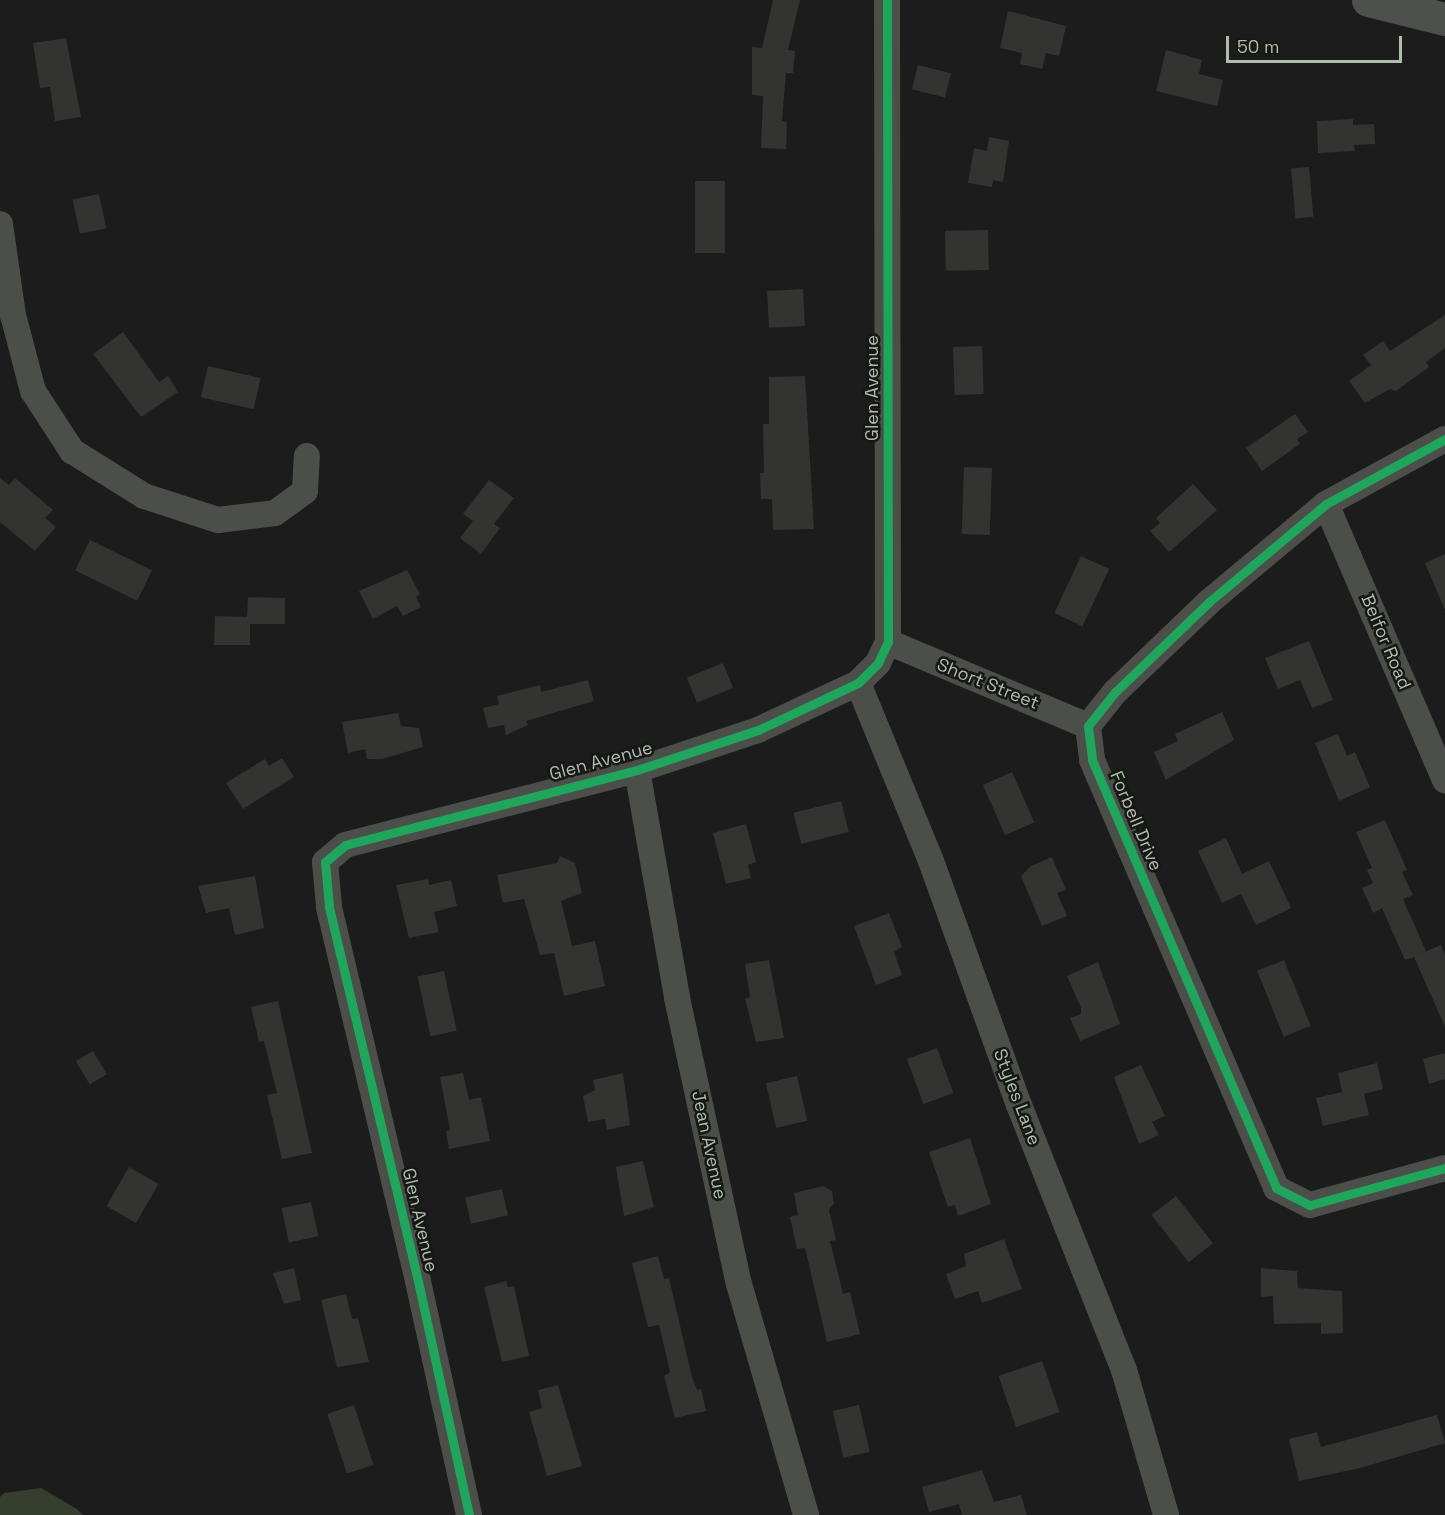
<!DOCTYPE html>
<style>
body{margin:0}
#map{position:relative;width:1445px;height:1515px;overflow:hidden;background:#1b1c1b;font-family:"Space Grotesk",sans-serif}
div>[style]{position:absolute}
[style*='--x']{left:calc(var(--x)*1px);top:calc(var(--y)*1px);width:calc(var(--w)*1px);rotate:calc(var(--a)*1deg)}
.water>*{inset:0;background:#363f2d}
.building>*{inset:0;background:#333332;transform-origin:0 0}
.street>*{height:26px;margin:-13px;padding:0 13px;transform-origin:13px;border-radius:13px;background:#4b4e49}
.primary>*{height:33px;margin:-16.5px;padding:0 16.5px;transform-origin:16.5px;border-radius:16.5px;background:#4d504d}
.cycleway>*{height:9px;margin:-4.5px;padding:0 4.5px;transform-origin:4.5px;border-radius:4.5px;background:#20a55d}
span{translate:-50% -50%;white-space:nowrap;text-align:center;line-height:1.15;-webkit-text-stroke:5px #151815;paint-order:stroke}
.street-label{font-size:18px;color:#b1bdac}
.scale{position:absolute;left:1226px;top:36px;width:176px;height:27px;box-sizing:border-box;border:3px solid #b1bdac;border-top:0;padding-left:8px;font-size:18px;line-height:21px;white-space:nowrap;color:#b1bdac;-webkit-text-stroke:4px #151815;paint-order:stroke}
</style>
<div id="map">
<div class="water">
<div style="clip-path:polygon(41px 1488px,77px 1509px,83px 1515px,0 1515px,0 1497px,4px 1493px)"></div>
</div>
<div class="building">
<div style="clip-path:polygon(773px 0,800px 0,788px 50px,795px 51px,793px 73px,786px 73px,782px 121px,787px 122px,786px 149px,761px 148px,763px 96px,752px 95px,752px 47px,762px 48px)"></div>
<div style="clip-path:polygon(1008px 11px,1066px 26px,1059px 56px,1046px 53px,1042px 69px,1020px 64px,1022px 53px,1000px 48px)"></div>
<div style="clip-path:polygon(66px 38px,81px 117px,55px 121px,50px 87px,40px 88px,33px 43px)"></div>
<div style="clip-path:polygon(1166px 50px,1202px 60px,1199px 74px,1223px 80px,1217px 106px,1156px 91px)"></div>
<div style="left:918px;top:65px;width:34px;height:25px;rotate:14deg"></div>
<div style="clip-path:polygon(1353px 119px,1353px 125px,1374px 124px,1375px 144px,1354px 145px,1355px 151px,1318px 153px,1317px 121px)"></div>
<div style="clip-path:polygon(989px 137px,1009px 141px,1003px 182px,993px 180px,992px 187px,968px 183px,974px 148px,987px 151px)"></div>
<div style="left:1309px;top:167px;width:50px;height:18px;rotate:85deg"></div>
<div style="left:725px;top:181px;width:72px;height:30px;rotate:90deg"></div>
<div style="left:99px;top:194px;width:35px;height:27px;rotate:78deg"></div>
<div style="left:988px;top:230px;width:40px;height:43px;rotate:89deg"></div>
<div style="left:803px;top:289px;width:37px;height:36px;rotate:87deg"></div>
<div style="clip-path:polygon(1445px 315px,1445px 348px,1426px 362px,1429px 367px,1396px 391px,1390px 389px,1365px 403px,1349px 381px,1371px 365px,1363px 355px,1383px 341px,1390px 351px)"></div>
<div style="clip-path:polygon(123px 332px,159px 382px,168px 376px,178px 392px,141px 417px,93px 354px)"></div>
<div style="left:982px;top:346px;width:48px;height:29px;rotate:88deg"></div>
<div style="left:208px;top:366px;width:54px;height:32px;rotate:13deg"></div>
<div style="clip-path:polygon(805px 376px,814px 529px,773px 530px,772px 499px,761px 499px,760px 473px,764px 473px,763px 424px,769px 424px,769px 377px)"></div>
<div style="clip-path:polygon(1295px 414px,1308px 432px,1297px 439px,1300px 444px,1262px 471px,1246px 448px)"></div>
<div style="left:964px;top:467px;width:28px;height:67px;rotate:2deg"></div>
<div style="clip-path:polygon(0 478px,9px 485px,15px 478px,53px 510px,45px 518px,56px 527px,35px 551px,0 522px)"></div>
<div style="clip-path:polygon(489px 480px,514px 498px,494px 524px,500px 528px,481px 554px,460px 538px,473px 521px,463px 514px)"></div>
<div style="clip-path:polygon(1193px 484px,1217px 510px,1169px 552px,1150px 531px,1160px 523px,1156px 518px)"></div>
<div style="left:90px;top:540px;width:69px;height:34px;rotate:26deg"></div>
<div style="clip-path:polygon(1445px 554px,1445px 610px,1425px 563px)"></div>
<div style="left:1081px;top:556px;width:31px;height:63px;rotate:25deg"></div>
<div style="clip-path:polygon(407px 570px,420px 594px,416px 597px,421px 607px,403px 616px,397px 606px,373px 619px,359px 591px)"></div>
<div style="clip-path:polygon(248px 597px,285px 598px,285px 624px,250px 624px,250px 645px,214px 645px,215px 616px,247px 617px)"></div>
<div style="clip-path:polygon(1309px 641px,1333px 700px,1312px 708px,1300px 680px,1278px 689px,1265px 658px)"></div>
<div style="left:723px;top:663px;width:27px;height:39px;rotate:68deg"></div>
<div style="clip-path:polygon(588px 680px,594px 701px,526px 721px,528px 725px,506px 735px,504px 725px,488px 728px,483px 708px,499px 704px,497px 696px,540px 685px,541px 692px)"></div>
<div style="clip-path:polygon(1222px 712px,1234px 740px,1166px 780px,1154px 752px,1178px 741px,1175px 734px)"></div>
<div style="clip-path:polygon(398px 713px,401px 726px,419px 728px,423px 747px,382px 759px,367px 759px,365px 749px,348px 753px,342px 722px)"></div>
<div style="clip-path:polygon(1338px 734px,1347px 756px,1355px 752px,1370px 787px,1339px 801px,1315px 743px)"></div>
<div style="clip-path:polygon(282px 758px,294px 777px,243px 809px,226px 783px,265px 759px,269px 766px)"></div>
<div style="left:1012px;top:772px;width:55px;height:32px;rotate:66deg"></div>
<div style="left:841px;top:801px;width:32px;height:49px;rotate:76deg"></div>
<div style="clip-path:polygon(1385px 820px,1407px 870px,1402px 872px,1413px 895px,1403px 899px,1426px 951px,1417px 955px,1441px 945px,1445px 955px,1445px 1027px,1414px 957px,1405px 960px,1382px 908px,1373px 913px,1362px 888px,1373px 883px,1367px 870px,1372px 868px,1356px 832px)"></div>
<div style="clip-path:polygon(746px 824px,756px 862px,748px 865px,751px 878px,726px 884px,713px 833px)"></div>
<div style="clip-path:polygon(1226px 838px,1242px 874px,1269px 861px,1291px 908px,1256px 925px,1241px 894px,1222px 903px,1198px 851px)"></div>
<div style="clip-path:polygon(560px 856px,575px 863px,582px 893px,561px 901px,572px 946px,595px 941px,605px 986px,564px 996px,554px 953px,540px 955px,524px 899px,503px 903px,497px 875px,557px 863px)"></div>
<div style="clip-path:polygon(1052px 857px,1066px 890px,1057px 893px,1067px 916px,1042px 926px,1021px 876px,1031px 866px)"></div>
<div style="clip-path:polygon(255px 876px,264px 928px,235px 935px,229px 908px,206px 913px,198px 886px)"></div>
<div style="clip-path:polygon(428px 879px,429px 885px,451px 880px,457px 906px,434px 912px,439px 932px,409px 938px,396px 885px)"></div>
<div style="clip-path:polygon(889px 913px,902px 947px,894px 952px,902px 975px,876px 985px,854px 926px)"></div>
<div style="clip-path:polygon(769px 960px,784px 1038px,756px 1042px,745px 999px,750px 997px,745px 964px)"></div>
<div style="left:1284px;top:960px;width:71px;height:29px;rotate:68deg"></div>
<div style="clip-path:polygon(1098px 962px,1120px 1024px,1080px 1041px,1070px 1018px,1081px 1014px,1081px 1008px,1067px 976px)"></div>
<div style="left:444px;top:971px;width:61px;height:27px;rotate:78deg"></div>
<div style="clip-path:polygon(278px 1001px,312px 1153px,282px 1159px,267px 1095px,277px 1093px,264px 1041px,259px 1042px,251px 1007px)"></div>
<div style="left:937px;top:1048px;width:48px;height:32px;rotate:70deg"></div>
<div style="left:93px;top:1051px;width:27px;height:20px;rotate:59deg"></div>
<div style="clip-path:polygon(1445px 1053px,1445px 1079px,1429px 1084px,1423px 1059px)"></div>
<div style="clip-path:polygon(1377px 1063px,1383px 1089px,1364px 1094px,1369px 1115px,1323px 1126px,1316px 1098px,1342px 1092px,1338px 1073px)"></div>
<div style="clip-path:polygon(1141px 1065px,1165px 1116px,1152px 1122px,1159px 1135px,1139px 1144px,1114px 1077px)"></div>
<div style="clip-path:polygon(463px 1073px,469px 1100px,481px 1097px,490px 1141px,449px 1149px,446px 1131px,450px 1130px,440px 1077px)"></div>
<div style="clip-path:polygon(623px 1073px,630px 1125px,607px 1130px,605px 1119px,588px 1122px,583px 1096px,595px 1090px,593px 1080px)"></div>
<div style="left:797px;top:1076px;width:46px;height:32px;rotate:77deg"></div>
<div style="clip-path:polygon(970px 1138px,991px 1204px,958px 1216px,955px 1205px,948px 1207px,929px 1152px)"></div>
<div style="clip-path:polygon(643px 1161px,654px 1207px,624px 1216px,616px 1167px)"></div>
<div style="left:129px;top:1167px;width:34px;height:45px;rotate:30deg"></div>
<div style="clip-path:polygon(823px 1186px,832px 1191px,834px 1203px,829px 1210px,836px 1240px,830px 1241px,843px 1294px,850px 1292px,860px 1334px,827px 1342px,805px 1248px,797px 1249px,790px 1217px,798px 1215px,794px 1193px)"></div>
<div style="left:502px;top:1189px;width:27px;height:38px;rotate:77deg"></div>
<div style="left:1176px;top:1196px;width:60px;height:31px;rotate:52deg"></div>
<div style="left:311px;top:1202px;width:35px;height:30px;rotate:78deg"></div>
<div style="clip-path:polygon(1004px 1239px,1022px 1289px,982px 1303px,978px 1291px,955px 1299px,946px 1274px,966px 1266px,964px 1254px)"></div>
<div style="clip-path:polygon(658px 1256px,664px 1279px,669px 1278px,692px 1377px,697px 1390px,701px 1389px,706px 1411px,675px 1418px,664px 1376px,670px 1372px,659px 1325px,648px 1327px,632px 1263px)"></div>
<div style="clip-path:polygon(294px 1268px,301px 1300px,284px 1304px,273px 1273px)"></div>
<div style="clip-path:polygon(1261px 1268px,1297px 1271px,1298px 1288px,1342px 1291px,1343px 1333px,1321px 1334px,1321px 1323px,1274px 1324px,1273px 1296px,1261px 1297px)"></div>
<div style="clip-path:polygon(506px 1281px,508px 1287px,514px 1286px,529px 1356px,502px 1362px,484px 1287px)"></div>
<div style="clip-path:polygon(346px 1294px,352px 1319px,358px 1318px,369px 1362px,337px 1367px,321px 1300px)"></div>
<div style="left:1042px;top:1361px;width:54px;height:46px;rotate:71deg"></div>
<div style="clip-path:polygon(558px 1385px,582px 1466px,547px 1476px,529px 1412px,542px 1408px,538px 1390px)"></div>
<div style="left:354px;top:1405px;width:63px;height:28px;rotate:72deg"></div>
<div style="left:859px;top:1405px;width:48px;height:27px;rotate:77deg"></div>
<div style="clip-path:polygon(1437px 1415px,1445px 1443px,1360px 1468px,1299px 1481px,1289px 1439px,1317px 1432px,1321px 1447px)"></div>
<div style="clip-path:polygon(982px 1470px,994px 1502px,1021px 1495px,1027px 1515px,962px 1515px,959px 1504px,929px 1512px,922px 1487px)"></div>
</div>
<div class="street">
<div style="--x:0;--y:224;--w:92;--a:81.9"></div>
<div style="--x:13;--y:315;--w:79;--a:75.3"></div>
<div style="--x:33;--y:391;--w:72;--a:57"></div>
<div style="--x:72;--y:451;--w:85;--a:32"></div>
<div style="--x:144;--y:496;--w:78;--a:18"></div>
<div style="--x:218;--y:520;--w:57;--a:-7"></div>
<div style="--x:275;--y:513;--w:37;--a:-36"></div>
<div style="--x:305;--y:491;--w:35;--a:-87"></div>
<div style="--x:1445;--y:439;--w:136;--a:151.4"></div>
<div style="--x:1326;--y:504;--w:153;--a:140.1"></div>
<div style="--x:1209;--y:602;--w:130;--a:136.2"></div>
<div style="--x:1115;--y:692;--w:43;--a:128.5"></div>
<div style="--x:1088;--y:726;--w:34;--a:83"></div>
<div style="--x:1092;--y:760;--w:466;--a:66.7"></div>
<div style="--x:1276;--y:1188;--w:38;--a:27"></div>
<div style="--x:1310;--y:1205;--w:140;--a:-15.3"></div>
<div style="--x:1326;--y:504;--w:301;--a:66.7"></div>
<div style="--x:888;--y:642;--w:217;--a:22.8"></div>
<div style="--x:858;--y:683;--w:192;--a:67.7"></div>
<div style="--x:931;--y:861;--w:259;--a:70.2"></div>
<div style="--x:1019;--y:1105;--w:285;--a:68.4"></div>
<div style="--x:1124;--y:1370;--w:151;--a:73.8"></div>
<div style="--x:637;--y:770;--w:231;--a:80"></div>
<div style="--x:677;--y:998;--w:293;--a:77.8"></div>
<div style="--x:739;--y:1284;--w:241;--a:73.8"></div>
<div style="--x:469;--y:1515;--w:239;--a:-102.3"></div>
<div style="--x:418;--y:1281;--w:385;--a:-103.4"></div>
<div style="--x:329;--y:906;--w:44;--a:-95.2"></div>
<div style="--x:325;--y:862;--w:26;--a:-40"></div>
<div style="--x:345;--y:845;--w:301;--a:-14.4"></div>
<div style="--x:637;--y:770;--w:127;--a:-18.3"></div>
<div style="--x:758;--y:730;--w:110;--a:-25.2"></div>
<div style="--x:858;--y:683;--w:28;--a:-45"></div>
<div style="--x:878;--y:663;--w:23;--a:-65"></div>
<div style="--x:888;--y:642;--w:642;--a:-90.09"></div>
</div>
<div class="primary">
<div style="--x:1368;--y:0;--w:79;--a:13.9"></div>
</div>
<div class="cycleway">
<div style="--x:1445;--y:439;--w:136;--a:151.4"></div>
<div style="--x:1326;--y:504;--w:153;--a:140.1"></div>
<div style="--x:1209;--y:602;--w:130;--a:136.2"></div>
<div style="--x:1115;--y:692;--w:43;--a:128.5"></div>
<div style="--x:1088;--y:726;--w:34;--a:83"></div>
<div style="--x:1092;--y:760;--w:466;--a:66.7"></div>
<div style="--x:1276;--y:1188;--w:38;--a:27"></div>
<div style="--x:1310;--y:1205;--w:140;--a:-15.3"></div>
<div style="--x:469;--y:1515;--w:239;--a:-102.3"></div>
<div style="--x:418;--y:1281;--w:385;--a:-103.4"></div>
<div style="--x:329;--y:906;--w:44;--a:-95.2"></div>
<div style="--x:325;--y:862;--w:26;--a:-40"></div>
<div style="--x:345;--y:845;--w:301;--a:-14.4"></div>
<div style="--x:637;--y:770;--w:127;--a:-18.3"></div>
<div style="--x:758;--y:730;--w:110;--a:-25.2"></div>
<div style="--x:858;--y:683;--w:28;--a:-45"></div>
<div style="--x:878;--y:663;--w:23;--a:-65"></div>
<div style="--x:888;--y:642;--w:642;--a:-90.09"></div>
</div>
<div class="street-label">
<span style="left:872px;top:388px;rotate:-90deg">Glen Avenue</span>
<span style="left:1386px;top:642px;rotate:67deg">Belfor Road</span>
<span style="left:988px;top:684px;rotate:22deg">Short Street</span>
<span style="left:601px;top:761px;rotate:-15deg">Glen Avenue</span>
<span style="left:1136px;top:821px;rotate:67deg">Forbell Drive</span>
<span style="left:1017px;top:1097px;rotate:69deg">Styles Lane</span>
<span style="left:709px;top:1145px;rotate:78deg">Jean Avenue</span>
<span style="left:420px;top:1220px;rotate:77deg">Glen Avenue</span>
</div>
<div class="scale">50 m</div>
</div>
